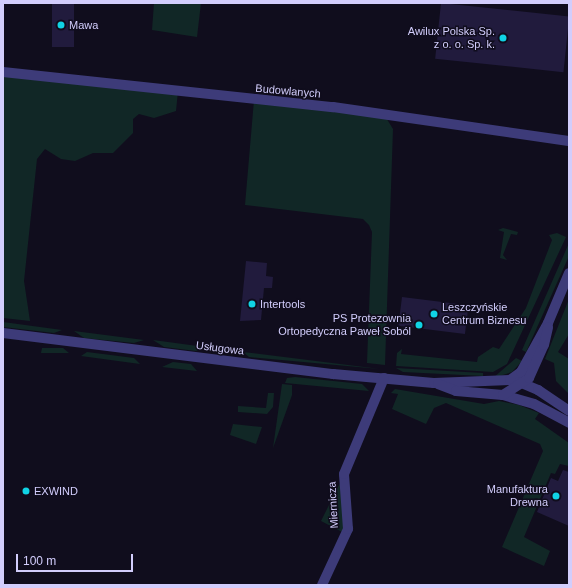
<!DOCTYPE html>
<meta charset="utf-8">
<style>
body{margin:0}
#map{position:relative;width:572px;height:588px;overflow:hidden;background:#100d1d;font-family:Helvetica,sans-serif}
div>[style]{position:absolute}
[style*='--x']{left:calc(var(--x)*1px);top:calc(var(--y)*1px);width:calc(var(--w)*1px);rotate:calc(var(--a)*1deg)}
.green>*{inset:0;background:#112726}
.building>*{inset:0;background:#211b3d;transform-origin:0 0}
.minor>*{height:10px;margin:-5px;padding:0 5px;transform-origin:5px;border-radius:5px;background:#3d3b79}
.dots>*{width:11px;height:11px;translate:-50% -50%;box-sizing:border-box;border:2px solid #100d1d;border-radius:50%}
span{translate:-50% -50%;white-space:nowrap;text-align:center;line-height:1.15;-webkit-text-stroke:3px #100d1d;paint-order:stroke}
.poi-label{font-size:11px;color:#d2cdfc}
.left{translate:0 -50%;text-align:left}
.right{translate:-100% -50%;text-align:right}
.street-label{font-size:11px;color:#d2cdfc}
.frame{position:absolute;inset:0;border:4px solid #d2cdfc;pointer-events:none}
.scale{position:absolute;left:16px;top:554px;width:117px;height:18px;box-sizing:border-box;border:2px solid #d2cdfc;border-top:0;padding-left:5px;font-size:12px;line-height:14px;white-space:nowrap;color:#d2cdfc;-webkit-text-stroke:3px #100d1d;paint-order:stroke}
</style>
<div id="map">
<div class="green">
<div style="clip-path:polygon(154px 3px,201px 3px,197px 37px,152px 30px)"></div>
<div style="clip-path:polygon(3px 72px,178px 91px,176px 111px,154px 118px,139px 114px,133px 119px,133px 133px,113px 153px,93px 153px,75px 161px,61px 159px,45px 149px,37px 159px,24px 281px,30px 321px,3px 318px)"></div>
<div style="clip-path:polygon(254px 100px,385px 116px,393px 129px,385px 365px,367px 363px,372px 232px,369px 225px,363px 219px,245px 205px)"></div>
<div style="clip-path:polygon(503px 228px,518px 232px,517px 235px,511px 234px,503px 255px,507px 260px,500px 258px,504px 232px,498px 230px)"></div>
<div style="clip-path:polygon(557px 233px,566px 237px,507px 364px,493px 372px,396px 366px,397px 353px,402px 349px,401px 354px,477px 362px,478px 357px,493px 347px,499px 349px,526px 308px,552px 240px,549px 235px)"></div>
<div style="clip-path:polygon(569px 243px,569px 256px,526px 352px,522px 350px)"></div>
<div style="clip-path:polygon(569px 299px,569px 334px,558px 352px,569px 359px,569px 394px,556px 381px,554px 363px,545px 359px)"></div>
<div style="clip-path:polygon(3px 322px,62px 330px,54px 333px,3px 327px)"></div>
<div style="clip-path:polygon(74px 331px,144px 340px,134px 343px,84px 338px)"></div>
<div style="clip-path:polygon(153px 340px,205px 347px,196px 351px,164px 347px)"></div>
<div style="clip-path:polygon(42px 348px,63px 348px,69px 353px,41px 353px)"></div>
<div style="clip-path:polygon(87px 352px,134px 358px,140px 364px,81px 356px)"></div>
<div style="clip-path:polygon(243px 352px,380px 369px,249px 357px)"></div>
<div style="clip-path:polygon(516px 358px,522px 361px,512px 372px,493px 378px)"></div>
<div style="clip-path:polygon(173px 362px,191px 364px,197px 371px,162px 367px)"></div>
<div style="clip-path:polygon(396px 368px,483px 373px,483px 376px,403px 372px)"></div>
<div style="clip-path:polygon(295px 377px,362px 384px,369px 391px,285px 383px,287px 378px)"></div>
<div style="clip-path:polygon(282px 384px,292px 385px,292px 395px,273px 448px)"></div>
<div style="clip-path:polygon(395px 389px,484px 404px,499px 401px,519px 405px,539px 413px,535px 419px,569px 443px,569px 466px,560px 464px,555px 474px,551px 473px,524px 537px,550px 551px,544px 566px,502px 547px,543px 451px,540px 444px,446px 403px,434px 408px,426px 424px,392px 409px,398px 394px,391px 393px)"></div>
<div style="clip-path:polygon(268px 393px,274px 393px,273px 407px,267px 414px,238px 412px,238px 406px,266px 408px)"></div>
<div style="clip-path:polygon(233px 424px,262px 427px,256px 444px,230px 435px)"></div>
<div style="clip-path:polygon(343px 477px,346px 534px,321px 521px)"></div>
</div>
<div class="building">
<div style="left:52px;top:3px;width:22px;height:44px"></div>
<div style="left:441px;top:3px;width:129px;height:56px;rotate:6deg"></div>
<div style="clip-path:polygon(246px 261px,267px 263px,266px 276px,273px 277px,272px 288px,264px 288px,261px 320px,240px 321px)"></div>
<div style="left:402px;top:297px;width:67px;height:29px;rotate:7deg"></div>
<div style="clip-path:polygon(563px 470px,569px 472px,569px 526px,537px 512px,551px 478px,558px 481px)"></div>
</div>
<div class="minor">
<div style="--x:3;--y:72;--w:332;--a:6.1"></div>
<div style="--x:333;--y:107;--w:238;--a:8.2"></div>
<div style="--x:3;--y:333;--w:333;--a:7.1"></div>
<div style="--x:333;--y:374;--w:101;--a:5.1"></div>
<div style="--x:434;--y:383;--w:76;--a:-2.3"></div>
<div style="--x:510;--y:380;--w:14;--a:-36"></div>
<div style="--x:521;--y:372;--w:56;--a:-61.1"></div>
<div style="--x:548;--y:323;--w:54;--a:-67.2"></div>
<div style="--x:519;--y:382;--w:21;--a:23"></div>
<div style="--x:538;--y:390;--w:37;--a:34"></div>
<div style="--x:438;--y:384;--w:19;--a:21"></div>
<div style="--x:456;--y:391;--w:47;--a:4.9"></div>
<div style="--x:503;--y:395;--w:32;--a:16"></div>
<div style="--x:534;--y:404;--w:40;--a:28"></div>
<div style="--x:503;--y:395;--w:31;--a:-33"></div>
<div style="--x:529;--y:378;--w:36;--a:-66"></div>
<div style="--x:544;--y:345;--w:18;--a:-77"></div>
<div style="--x:322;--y:585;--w:62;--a:-65.1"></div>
<div style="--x:348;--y:529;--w:55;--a:-94.2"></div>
<div style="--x:344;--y:474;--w:104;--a:-67.4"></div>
</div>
<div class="dots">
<div style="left:61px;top:25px;background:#10d3e5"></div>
<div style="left:503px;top:38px;background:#10d3e5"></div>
<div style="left:252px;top:304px;background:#10d3e5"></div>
<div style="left:434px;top:314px;background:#10d3e5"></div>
<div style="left:419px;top:325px;background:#10d3e5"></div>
<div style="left:26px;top:491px;background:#10d3e5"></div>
<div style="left:556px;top:496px;background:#10d3e5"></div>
</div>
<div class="poi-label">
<span class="left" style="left:69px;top:25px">Mawa</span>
<span class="right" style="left:495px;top:38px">Awilux Polska Sp.<br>z o. o. Sp. k.</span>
<span class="left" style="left:260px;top:304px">Intertools</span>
<span class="left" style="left:442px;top:314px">Leszczyńskie<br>Centrum Biznesu</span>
<span class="right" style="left:411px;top:325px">PS Protezownia<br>Ortopedyczna Paweł Soból</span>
<span class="right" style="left:548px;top:496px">Manufaktura<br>Drewna</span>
<span class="left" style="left:34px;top:491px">EXWIND</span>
</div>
<div class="street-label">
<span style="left:288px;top:91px;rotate:5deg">Budowlanych</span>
<span style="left:220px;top:348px;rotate:7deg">Usługowa</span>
<span style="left:333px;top:505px;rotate:-93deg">Miernicza</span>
</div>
<div class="frame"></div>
<div class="scale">100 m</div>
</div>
